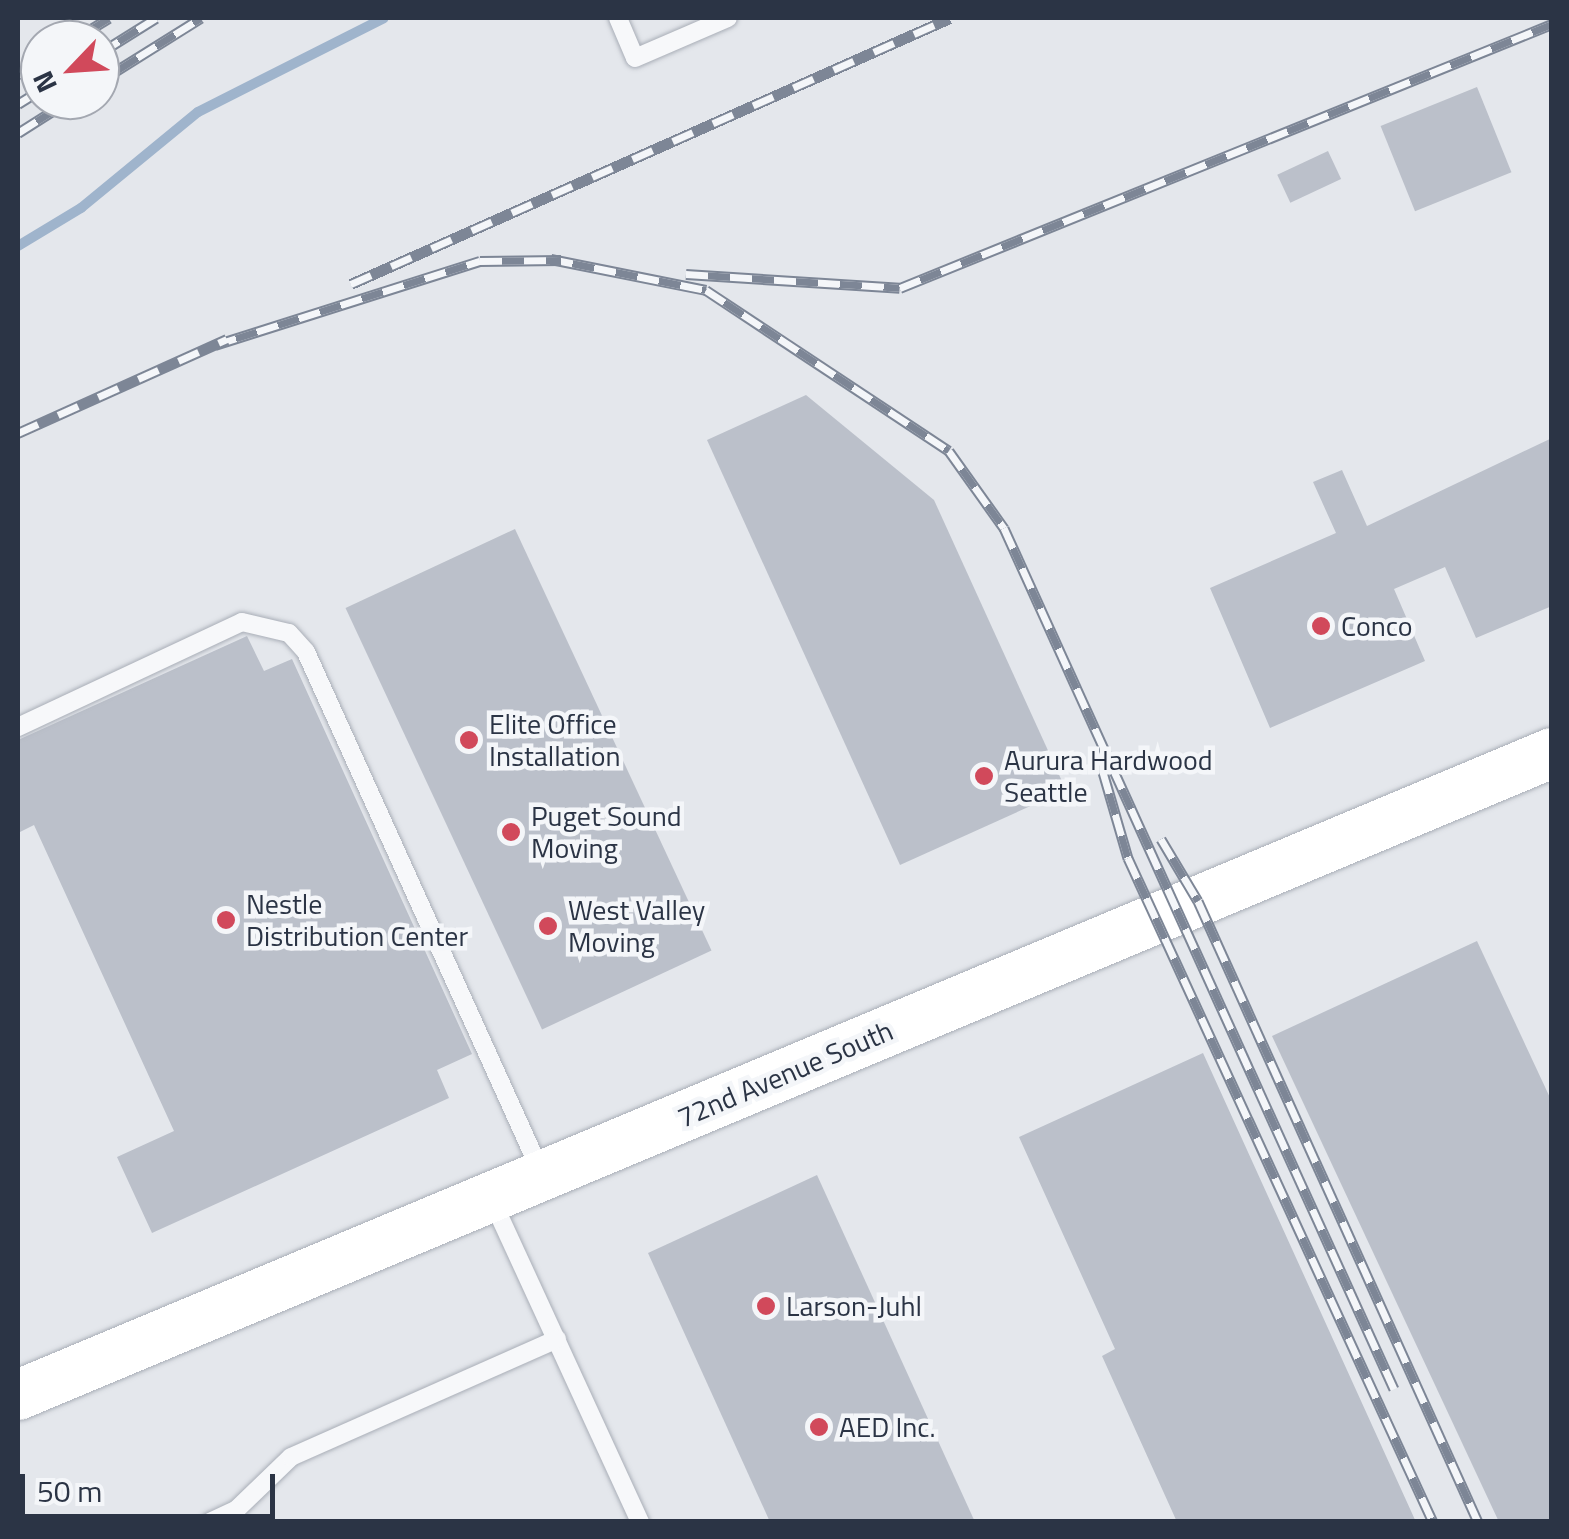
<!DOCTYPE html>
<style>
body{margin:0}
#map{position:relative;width:1569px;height:1539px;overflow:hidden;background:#e4e7ec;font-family:"Titillium Web",sans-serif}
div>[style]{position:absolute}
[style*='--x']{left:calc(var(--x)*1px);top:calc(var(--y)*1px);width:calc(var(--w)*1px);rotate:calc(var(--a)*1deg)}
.stream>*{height:10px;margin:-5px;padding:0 5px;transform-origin:5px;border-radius:5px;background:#9fb4cc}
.building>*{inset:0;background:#bbc0ca;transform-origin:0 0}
.roads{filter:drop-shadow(0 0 2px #a9aeb7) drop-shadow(0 0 2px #a9aeb7)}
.lane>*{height:18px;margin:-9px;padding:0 9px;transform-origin:9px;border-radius:9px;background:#f7f8fa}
.secondary>*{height:50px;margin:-25px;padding:0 25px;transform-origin:25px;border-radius:25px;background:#fff}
.rail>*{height:11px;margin-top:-5.5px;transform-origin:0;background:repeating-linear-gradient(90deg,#f4f6f9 0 22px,#7d8696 0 44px);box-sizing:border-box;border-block:2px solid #7d8696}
.dots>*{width:28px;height:28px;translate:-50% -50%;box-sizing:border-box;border:5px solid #f4f6f9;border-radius:50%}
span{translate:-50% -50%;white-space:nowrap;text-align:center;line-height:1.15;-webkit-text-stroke:9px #f4f6f9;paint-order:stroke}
.poi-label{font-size:28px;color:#2b3445}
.left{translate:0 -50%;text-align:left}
.street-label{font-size:28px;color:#2b3445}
.frame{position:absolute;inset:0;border:20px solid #2b3445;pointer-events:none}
.north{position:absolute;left:20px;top:20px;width:100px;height:100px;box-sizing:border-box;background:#f4f6f9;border:2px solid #a4a8b1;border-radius:50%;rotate:245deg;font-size:28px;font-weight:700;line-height:40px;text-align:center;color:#2b3445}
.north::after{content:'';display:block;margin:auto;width:35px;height:45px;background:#d1495b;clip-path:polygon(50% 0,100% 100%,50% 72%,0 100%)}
.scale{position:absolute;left:20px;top:1474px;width:255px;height:45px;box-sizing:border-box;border:5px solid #2b3445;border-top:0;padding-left:12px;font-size:30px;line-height:35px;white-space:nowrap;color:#2b3445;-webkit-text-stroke:8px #f4f6f9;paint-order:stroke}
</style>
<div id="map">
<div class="stream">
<div style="--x:18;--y:246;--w:74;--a:-31.1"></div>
<div style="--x:81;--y:208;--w:151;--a:-39.4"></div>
<div style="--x:198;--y:112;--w:208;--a:-26.8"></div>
</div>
<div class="building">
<div style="left:1477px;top:87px;width:92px;height:104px;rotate:68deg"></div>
<div style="left:1328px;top:151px;width:31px;height:56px;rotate:65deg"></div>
<div style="clip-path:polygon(806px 395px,934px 500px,1066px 790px,900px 865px,707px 440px)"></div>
<div style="clip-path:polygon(1552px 438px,1552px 606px,1476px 638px,1445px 567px,1394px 589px,1425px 661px,1270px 728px,1210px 588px,1336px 533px,1313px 482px,1342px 470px,1367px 526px)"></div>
<div style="left:515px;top:529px;width:465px;height:187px;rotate:65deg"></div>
<div style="clip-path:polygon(247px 636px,264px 671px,292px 659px,472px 1054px,437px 1070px,449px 1098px,152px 1233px,117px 1157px,174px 1131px,34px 825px,18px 833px,18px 740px)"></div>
<div style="clip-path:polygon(1477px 941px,1552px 1102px,1552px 1522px,1499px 1522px,1272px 1036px)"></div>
<div style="clip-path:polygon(1203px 1053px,1416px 1522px,1177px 1522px,1102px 1356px,1115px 1349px,1019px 1137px)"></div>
<div style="clip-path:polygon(817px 1175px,975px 1522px,770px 1522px,648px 1253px)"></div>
</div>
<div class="roads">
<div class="lane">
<div style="--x:618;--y:18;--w:43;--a:67"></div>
<div style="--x:635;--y:58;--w:101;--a:-23.3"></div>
<div style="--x:18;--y:727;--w:247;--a:-25.1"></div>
<div style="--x:242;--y:622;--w:48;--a:13.2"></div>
<div style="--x:289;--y:633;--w:25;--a:48"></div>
<div style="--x:306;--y:652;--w:571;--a:65.68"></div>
<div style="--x:491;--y:1198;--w:357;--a:65.3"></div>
<div style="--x:210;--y:1522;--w:29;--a:-25"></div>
<div style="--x:236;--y:1510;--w:76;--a:-43.9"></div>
<div style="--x:291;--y:1457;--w:291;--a:-23.9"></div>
</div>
<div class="secondary">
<div style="--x:18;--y:1395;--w:1663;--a:-22.71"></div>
</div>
</div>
<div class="rail">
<div style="--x:73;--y:40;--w:42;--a:-31.4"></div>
<div style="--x:100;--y:53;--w:66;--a:-32"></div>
<div style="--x:18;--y:75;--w:26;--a:-32"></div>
<div style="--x:100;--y:81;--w:119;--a:-32"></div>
<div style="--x:18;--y:104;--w:26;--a:-32"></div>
<div style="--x:18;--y:133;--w:62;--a:-32.4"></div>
<div style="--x:551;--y:259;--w:158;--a:11.3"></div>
<div style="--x:706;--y:290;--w:291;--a:33.5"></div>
<div style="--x:949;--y:451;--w:95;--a:54.5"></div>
<div style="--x:1004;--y:528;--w:945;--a:65.63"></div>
<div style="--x:686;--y:274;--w:214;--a:3.7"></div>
<div style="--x:900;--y:288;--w:703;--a:-22.04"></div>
<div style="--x:351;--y:284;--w:655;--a:-23.94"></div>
<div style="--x:215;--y:345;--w:278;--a:-17.6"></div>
<div style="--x:480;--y:261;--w:81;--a:-0.7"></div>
<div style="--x:18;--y:433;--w:229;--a:-24.2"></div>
<div style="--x:1103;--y:772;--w:90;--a:73.8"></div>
<div style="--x:1128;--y:858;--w:731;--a:65.33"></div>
<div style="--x:1161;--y:839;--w:72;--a:59.2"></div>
<div style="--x:1198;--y:901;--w:681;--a:65.73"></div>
</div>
<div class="dots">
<div style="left:1321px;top:626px;background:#d1495b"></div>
<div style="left:469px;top:740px;background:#d1495b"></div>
<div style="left:984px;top:776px;background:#d1495b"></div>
<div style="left:511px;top:832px;background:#d1495b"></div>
<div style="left:226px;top:920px;background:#d1495b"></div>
<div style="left:548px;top:926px;background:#d1495b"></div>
<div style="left:766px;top:1306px;background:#d1495b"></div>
<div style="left:819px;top:1427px;background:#d1495b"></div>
</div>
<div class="poi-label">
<span class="left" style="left:1341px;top:626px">Conco</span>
<span class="left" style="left:489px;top:740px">Elite Office<br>Installation</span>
<span class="left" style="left:1004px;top:776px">Aurura Hardwood<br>Seattle</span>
<span class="left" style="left:531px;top:832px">Puget Sound<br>Moving</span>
<span class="left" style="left:246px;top:920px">Nestle<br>Distribution Center</span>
<span class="left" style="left:568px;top:926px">West Valley<br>Moving</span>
<span class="left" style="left:786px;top:1306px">Larson-Juhl</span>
<span class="left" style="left:839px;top:1427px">AED Inc.</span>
</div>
<div class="street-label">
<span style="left:785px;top:1074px;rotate:-23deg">72nd Avenue South</span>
</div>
<div class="frame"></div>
<div class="north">N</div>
<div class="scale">50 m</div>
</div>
